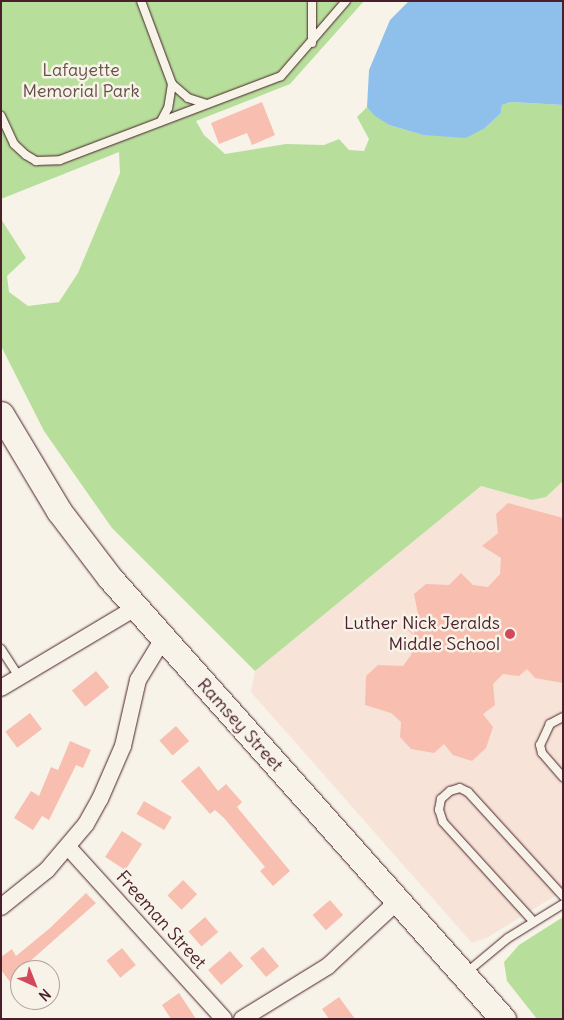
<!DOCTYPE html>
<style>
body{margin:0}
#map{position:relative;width:564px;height:1020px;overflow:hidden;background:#f7f3e8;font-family:Delius,sans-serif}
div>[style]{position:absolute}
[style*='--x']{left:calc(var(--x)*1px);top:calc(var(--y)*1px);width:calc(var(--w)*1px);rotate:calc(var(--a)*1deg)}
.built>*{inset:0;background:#f7e3d7}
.green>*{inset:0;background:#b7df9b}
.water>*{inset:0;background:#8fc0eb}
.building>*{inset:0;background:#f8bfb0;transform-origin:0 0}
.roads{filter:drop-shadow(0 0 1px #4a1f2b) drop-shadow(0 0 1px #4a1f2b)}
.lane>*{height:8px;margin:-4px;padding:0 4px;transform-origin:4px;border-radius:4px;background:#f7f3e8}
.street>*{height:16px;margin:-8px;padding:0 8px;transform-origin:8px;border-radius:8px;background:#f7f3e8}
.primary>*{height:25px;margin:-12.5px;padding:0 12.5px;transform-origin:12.5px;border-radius:12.5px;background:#f7f3e8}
.dots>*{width:14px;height:14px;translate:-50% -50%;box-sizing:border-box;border:2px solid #f7f3e8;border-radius:50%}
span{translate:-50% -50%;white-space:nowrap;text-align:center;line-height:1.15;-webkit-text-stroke:5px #f7f3e8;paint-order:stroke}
.park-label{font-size:18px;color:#654f47}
.poi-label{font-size:18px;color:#4a1f2b}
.right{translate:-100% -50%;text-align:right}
.street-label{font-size:18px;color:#4a1f2b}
.frame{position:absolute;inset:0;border:2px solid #4a1f2b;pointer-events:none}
.north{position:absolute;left:10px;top:960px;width:50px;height:50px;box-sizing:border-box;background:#f7f3e8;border:1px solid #b29e9c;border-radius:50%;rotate:136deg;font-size:14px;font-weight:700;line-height:20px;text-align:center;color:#4a1f2b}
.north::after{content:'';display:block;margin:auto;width:18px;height:22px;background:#d1495b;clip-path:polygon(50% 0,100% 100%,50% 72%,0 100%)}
</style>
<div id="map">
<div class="built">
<div style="clip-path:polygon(563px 481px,563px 891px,488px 937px,472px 943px,251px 692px,255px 671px,481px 486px,532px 500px,546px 497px)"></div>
</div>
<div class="green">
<div style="clip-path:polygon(1px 1px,364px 1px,290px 84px,196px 121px,204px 135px,225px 154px,286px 144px,324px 145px,339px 139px,349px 150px,364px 151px,369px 139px,357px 117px,367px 107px,389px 125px,423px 135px,485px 128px,501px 113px,502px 105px,511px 102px,563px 105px,563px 481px,546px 497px,532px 500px,481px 486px,255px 671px,112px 528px,44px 431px,1px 346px,1px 219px,26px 258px,7px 276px,9px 292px,28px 306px,59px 302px,78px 273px,120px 173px,119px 152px,1px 199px)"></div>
<div style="clip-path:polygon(563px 917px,563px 1019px,537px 1019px,507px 981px,504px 962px,519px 945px)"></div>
</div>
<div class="water">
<div style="clip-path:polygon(409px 1px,563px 1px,563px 105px,511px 102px,502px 105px,501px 113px,485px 128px,466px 138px,423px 135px,389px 125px,375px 116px,367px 107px,369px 70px,390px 20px)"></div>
</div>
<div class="building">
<div style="clip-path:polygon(262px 102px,275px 135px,252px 145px,247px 133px,219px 144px,211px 123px)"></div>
<div style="clip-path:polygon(508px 503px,563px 518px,563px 683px,535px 678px,527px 669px,519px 676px,503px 674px,493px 684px,495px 705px,483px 714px,493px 727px,486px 748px,472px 761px,453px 755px,444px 744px,434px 753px,411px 749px,400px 737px,401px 722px,391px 713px,365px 705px,366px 676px,378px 665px,403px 666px,411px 655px,414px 636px,405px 627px,418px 614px,414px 594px,426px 584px,449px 585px,461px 573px,473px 585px,488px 587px,500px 574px,501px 558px,482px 546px,498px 533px,496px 514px)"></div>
<div style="left:96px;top:671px;width:21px;height:31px;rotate:51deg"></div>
<div style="left:30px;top:713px;width:20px;height:31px;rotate:53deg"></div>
<div style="left:176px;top:726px;width:20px;height:22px;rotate:49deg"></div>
<div style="clip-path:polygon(70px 741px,91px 750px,83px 768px,76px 765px,49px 820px,42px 816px,33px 830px,14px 818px,31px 791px,39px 796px,51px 767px,58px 770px)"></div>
<div style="clip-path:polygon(199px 766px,218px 791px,226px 784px,242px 802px,237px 807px,290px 871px,273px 886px,260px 871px,265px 867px,224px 818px,215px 810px,210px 814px,181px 781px)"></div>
<div style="left:144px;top:801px;width:32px;height:15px;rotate:30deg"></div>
<div style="left:122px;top:831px;width:24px;height:31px;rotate:33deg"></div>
<div style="left:183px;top:880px;width:20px;height:22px;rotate:45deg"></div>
<div style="clip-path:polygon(86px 893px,96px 903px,20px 970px,20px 995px,1px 970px,1px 957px,12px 949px,16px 956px,50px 928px)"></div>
<div style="left:330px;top:900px;width:20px;height:23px;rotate:49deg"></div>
<div style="left:205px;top:917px;width:20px;height:22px;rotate:49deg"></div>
<div style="left:263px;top:947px;width:25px;height:17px;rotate:50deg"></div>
<div style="left:122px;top:948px;width:22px;height:20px;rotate:51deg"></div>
<div style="left:230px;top:951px;width:20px;height:29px;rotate:49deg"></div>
<div style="clip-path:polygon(179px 993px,196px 1019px,171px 1019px,162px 1005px)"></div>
<div style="clip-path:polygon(339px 997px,355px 1019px,329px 1019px,322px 1009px)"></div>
</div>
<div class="roads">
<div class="lane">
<div style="--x:141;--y:1;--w:89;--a:69.5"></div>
<div style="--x:172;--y:84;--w:24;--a:99"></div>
<div style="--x:168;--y:108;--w:15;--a:118"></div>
<div style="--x:312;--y:1;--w:42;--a:90"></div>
<div style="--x:172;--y:84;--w:21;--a:41"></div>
<div style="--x:188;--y:98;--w:19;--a:18"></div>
<div style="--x:1;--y:116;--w:31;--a:65"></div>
<div style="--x:14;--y:144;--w:16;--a:43"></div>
<div style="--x:26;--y:155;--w:12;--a:31"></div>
<div style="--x:36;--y:161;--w:24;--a:-2"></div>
<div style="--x:60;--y:160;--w:236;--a:-20.8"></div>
<div style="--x:281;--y:76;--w:99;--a:-49.1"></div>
<div style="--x:1;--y:649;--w:33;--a:57"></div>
<div style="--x:563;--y:717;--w:15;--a:152"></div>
<div style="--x:550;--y:724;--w:23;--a:115"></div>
<div style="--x:540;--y:745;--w:8;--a:76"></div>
<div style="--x:542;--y:753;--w:32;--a:49"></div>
<div style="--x:533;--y:921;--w:134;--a:-132.3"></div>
<div style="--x:443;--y:822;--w:13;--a:-108"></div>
<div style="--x:439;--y:810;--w:11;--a:-80"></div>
<div style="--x:441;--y:799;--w:12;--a:-42"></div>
<div style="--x:450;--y:791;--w:10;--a:-17"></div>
<div style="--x:460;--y:788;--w:9;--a:27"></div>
<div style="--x:468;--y:792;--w:141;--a:47.6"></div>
<div style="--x:467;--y:972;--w:53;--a:-39.7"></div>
<div style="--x:508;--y:938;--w:65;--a:-31.7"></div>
</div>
<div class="street">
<div style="--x:1;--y:688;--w:156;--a:-30.8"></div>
<div style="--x:68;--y:847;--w:232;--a:47.8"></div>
<div style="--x:1;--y:907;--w:59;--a:-38.8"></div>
<div style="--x:47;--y:870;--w:60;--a:-49.7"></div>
<div style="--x:86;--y:824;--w:29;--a:-61"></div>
<div style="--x:100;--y:799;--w:58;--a:-66.5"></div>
<div style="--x:123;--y:746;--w:68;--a:-77.2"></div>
<div style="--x:138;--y:680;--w:48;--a:-58.6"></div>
<div style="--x:242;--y:1019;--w:101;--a:-31.6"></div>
<div style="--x:328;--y:966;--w:96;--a:-42.9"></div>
</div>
<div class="primary">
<div style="--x:1;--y:414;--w:113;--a:59.1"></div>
<div style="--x:59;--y:511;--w:84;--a:52.7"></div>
<div style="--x:110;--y:578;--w:591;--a:48.29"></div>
</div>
</div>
<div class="dots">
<div style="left:510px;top:634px;background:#d1495b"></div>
</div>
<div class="park-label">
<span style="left:81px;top:81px">Lafayette<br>Memorial Park</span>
</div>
<div class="poi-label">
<span class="right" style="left:500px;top:634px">Luther Nick Jeralds<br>Middle School</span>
</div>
<div class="street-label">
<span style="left:240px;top:725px;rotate:48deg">Ramsey Street</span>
<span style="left:161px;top:920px;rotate:48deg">Freeman Street</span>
</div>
<div class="frame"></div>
<div class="north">N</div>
</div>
